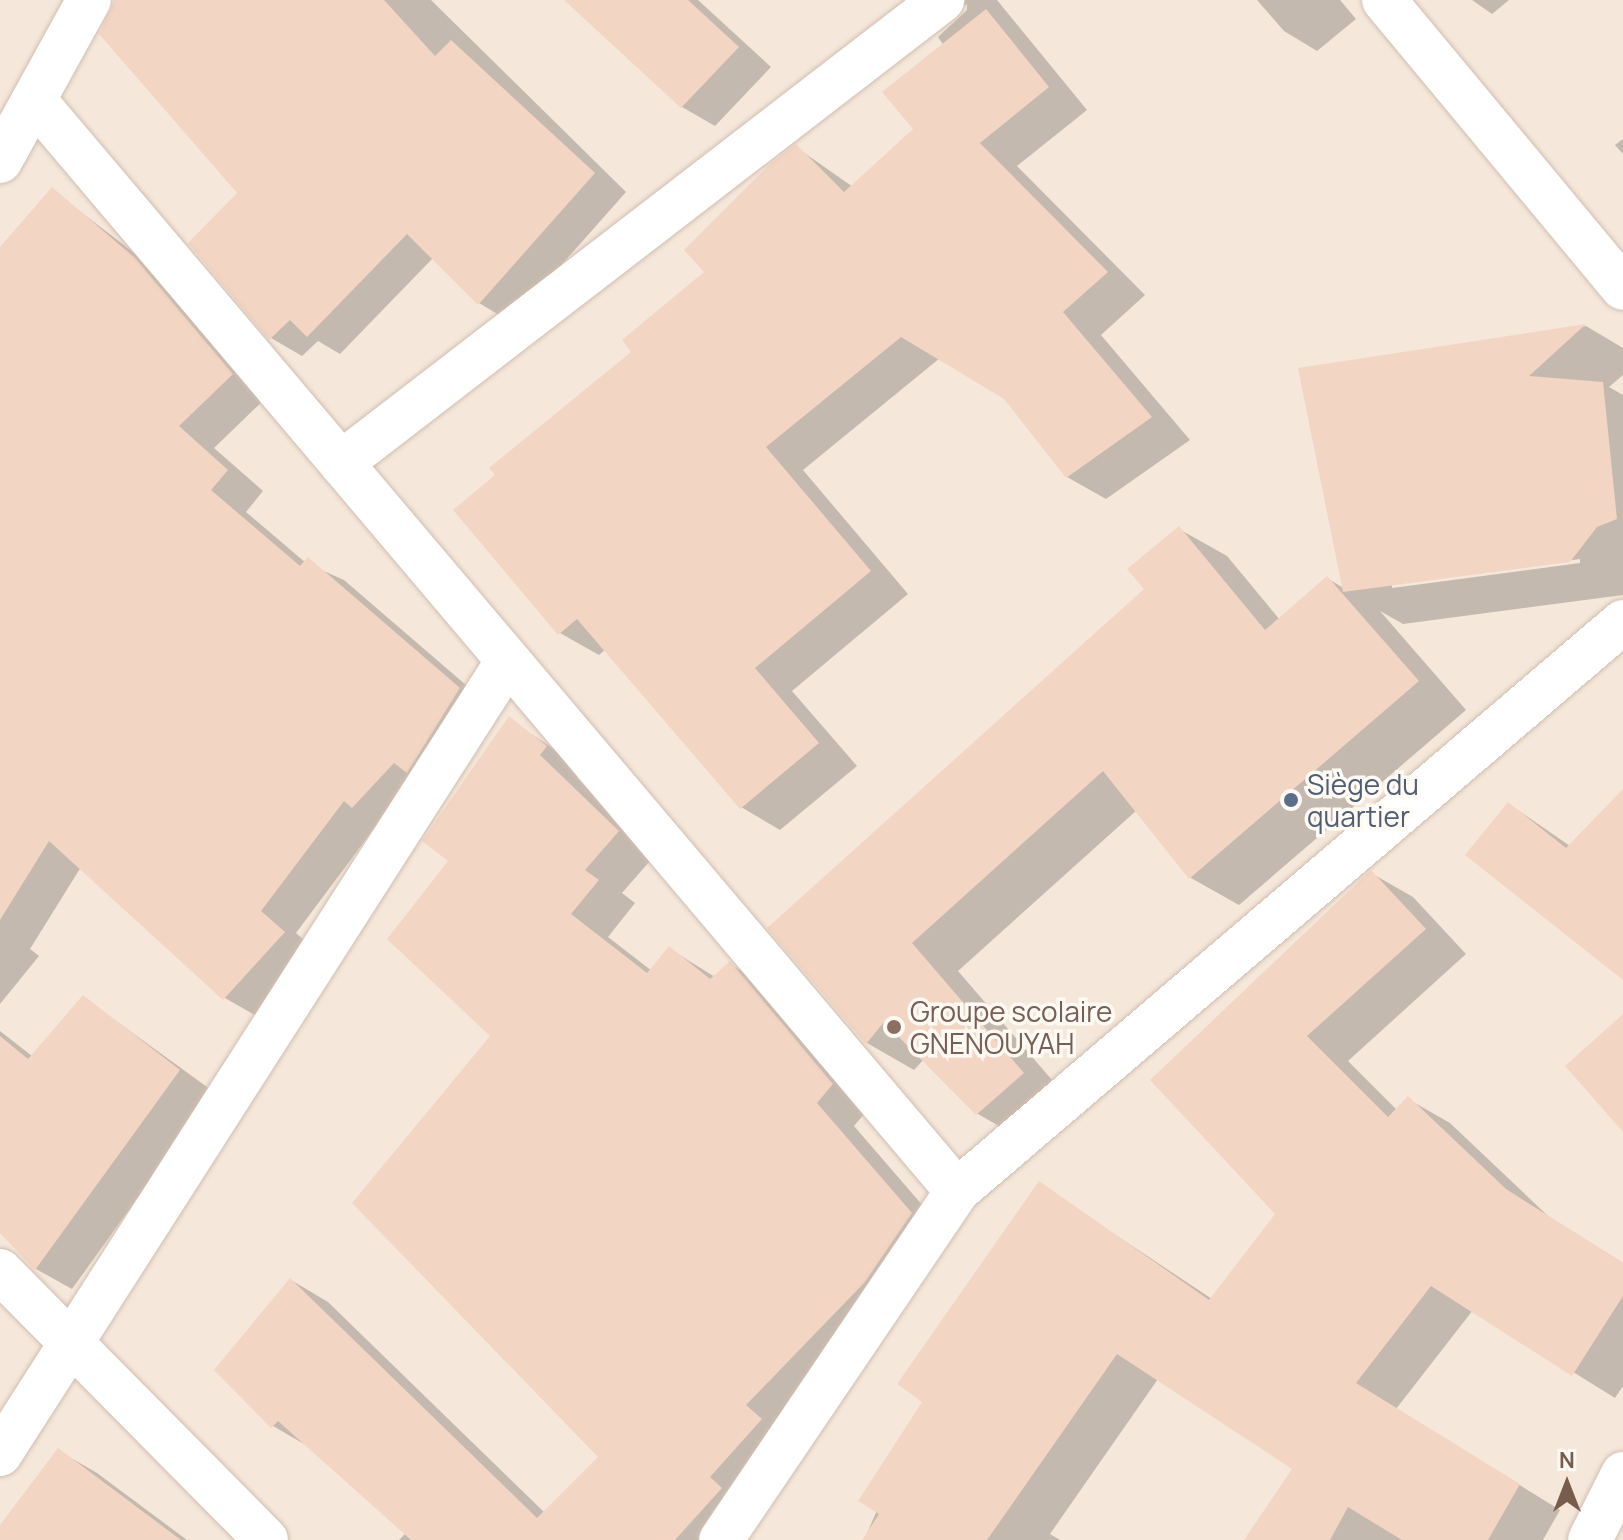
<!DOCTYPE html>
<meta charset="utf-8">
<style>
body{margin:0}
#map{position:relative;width:1623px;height:1540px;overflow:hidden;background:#fdf6ec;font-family:Manrope,sans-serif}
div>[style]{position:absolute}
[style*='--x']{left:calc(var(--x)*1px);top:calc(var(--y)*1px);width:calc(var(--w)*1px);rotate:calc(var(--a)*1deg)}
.residential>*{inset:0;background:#f5e8da;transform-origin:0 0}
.shadow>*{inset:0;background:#0003}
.building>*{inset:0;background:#f3d5c3}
.roads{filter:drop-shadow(0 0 2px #d1beb0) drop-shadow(0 0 2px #d1beb0)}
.minor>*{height:44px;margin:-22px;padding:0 22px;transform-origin:22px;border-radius:22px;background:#fff}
.dots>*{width:22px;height:22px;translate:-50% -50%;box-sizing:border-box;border:4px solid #fffaf3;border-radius:50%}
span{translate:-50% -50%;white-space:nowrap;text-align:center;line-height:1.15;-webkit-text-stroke:7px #fffaf3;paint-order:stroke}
.service-label{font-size:28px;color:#4e5e75}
.left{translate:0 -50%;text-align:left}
.education-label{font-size:28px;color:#785e54}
.north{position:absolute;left:1527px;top:1444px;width:80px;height:80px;-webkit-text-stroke:6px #fffaf3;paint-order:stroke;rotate:0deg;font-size:22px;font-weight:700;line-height:32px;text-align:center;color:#7a5c4d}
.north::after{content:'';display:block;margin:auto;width:28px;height:36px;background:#7a5c4d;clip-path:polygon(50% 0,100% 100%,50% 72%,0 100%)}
</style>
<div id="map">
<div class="residential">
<div style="left:0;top:0;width:1623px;height:1540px"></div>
</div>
<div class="shadow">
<div style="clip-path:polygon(120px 0,431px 0,626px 192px,511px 322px,479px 303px,433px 258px,340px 354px,318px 341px,302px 356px,271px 338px,239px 193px)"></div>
<div style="clip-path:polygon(567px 0,698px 0,771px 67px,715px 126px,682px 107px)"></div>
<div style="clip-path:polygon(919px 0,997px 0,1087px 110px,1017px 166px,1145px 295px,1101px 335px,1190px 440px,1106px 499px,1067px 477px,1005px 397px,940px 358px,803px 470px,908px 594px,792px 691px,857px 766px,780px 830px,741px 807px,606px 649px,599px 655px,560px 633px,634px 352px,707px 272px,796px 147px,853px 187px,916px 130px,944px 46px,938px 37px,967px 10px,967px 4px,947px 16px)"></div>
<div style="clip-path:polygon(1257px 0,1340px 0,1356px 19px,1317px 51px,1284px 31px)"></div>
<div style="clip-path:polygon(1472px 0,1509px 0,1492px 14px)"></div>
<div style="clip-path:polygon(1623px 139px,1623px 154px,1615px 145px)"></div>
<div style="clip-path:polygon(52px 190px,171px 281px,268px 396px,214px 448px,263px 491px,246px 512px,306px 563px,344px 580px,495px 710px,379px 822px,296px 933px,320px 954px,260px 1018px,225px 998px,81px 867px,30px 949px,39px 956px,0 1004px,0 250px)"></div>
<div style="clip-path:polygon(evenodd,1586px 326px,1623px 348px,1623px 375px,1609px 387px,1623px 395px,1623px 595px,1403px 624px,1380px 611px,1466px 710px,1239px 905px,1191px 878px,1137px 810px,958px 971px,1071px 1102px,1025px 1141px,978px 1114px,924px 1059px,914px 1070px,867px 1043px,770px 928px,1147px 590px,1179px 529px,1227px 556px,1280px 620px,1327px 578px,1345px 589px,1300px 369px,1586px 326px,1580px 559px,1580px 563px,1392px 588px,1392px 584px,1580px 559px)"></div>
<div style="clip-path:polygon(509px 719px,584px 769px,577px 778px,656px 854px,622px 893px,635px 903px,608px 937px,652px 971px,670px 949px,715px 977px,730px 964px,768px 986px,870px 1107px,854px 1126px,949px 1236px,733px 1540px,399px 1540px,406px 1533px,311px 1448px,273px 1426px,291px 1280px,328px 1302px,545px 1513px,601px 1457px,450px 861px)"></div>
<div style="clip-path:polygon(1623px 792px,1623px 978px,1509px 804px,1570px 846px)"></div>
<div style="clip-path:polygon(1371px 873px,1413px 897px,1466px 954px,1348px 1061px,1397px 1110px,1408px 1099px,1450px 1123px,1548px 1216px,1623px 1263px,1623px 1386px,1615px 1398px,1473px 1310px,1396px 1409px,1560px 1510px,1543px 1540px,1247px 1540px,1294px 1469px,1158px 1379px,1050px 1534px,1060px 1540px,864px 1540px,925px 1401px,1039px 1184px,1212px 1299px,1278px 1214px,1153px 1080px)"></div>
<div style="clip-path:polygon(83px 997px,214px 1092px,72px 1289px,36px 1269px,1px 1231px,0 1031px,32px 1056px)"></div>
<div style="clip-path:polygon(59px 1451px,97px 1473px,187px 1540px,0 1540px,0 1528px)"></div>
</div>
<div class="building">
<div style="clip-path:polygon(115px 0,384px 0,435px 56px,451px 40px,595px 173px,478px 305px,407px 234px,307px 337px,290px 320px,269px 340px,188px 243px,237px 193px,99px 34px)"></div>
<div style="clip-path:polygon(564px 0,688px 0,739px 47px,681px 108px)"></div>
<div style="clip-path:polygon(986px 9px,1049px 87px,980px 143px,1108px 272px,1063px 312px,1152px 417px,1066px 478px,1004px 399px,901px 337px,766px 447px,871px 571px,755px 668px,819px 743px,740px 809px,577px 619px,558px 635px,453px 510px,495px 475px,489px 468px,631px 352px,622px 340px,704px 272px,684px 250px,770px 164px,796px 144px,844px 192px,913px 129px,882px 92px)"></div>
<div style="clip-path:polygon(52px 187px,135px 258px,233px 374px,179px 426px,228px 470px,211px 490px,300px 566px,308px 557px,460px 688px,407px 773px,394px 763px,352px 808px,344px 801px,261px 911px,285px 932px,223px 1000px,49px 841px,0 920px,0 247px)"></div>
<div style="clip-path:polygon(1586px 324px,1529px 376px,1603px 382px,1617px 519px,1597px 527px,1570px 562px,1343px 592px,1298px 368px)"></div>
<div style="clip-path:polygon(1179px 526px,1265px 630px,1327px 576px,1419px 681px,1189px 879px,1103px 771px,912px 943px,1024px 1073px,976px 1115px,884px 1022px,866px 1044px,767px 928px,1144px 589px,1127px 569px)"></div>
<div style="clip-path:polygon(509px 716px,547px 746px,540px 755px,619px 831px,585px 870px,599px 880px,571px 914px,647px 973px,669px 946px,710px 979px,730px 961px,833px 1084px,817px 1103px,912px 1213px,865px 1282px,746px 1405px,762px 1419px,710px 1477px,722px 1488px,675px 1540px,411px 1540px,278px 1421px,271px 1428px,214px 1370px,290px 1278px,537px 1518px,598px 1457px,352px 1203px,490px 1036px,387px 939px,448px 861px,422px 841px)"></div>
<div style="clip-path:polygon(1623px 789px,1623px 980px,1465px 855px,1508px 802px,1566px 848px)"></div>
<div style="clip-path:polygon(1371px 870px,1426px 929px,1307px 1036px,1388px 1117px,1408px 1096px,1506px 1189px,1623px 1263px,1623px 1296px,1572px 1376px,1431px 1286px,1356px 1383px,1520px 1484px,1488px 1540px,1402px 1540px,1348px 1507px,1330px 1540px,1244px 1540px,1292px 1469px,1117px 1354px,987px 1540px,862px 1540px,879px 1514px,858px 1501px,922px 1402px,897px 1384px,1039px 1181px,1209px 1300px,1275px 1214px,1150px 1080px)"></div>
<div style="clip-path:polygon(83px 995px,180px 1070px,35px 1270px,0 1233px,0 1036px,28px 1059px)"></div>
<div style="clip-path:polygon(1623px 1014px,1623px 1132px,1565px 1066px)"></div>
<div style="clip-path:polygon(58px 1448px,181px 1540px,0 1540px,0 1525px)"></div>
</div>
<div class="roads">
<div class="minor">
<div style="--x:1384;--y:0;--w:374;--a:50.3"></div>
<div style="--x:34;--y:100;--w:1429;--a:49.77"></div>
<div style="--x:0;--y:161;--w:184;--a:-61.1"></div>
<div style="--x:341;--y:463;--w:759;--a:-37.61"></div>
<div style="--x:0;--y:1271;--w:378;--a:45.3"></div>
<div style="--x:0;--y:1454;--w:940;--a:-57.37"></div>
<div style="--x:721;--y:1540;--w:421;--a:-55.9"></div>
<div style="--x:957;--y:1191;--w:876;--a:-40.51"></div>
<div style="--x:1590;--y:1540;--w:74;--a:-63.4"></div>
</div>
</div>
<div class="dots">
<div style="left:1291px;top:800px;background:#5c6f8a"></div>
<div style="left:894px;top:1027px;background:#8d6e63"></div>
</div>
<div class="service-label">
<span class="left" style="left:1307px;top:800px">Siège du<br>quartier</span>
</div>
<div class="education-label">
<span class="left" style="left:910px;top:1027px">Groupe scolaire<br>GNENOUYAH</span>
</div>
<div class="north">N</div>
</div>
